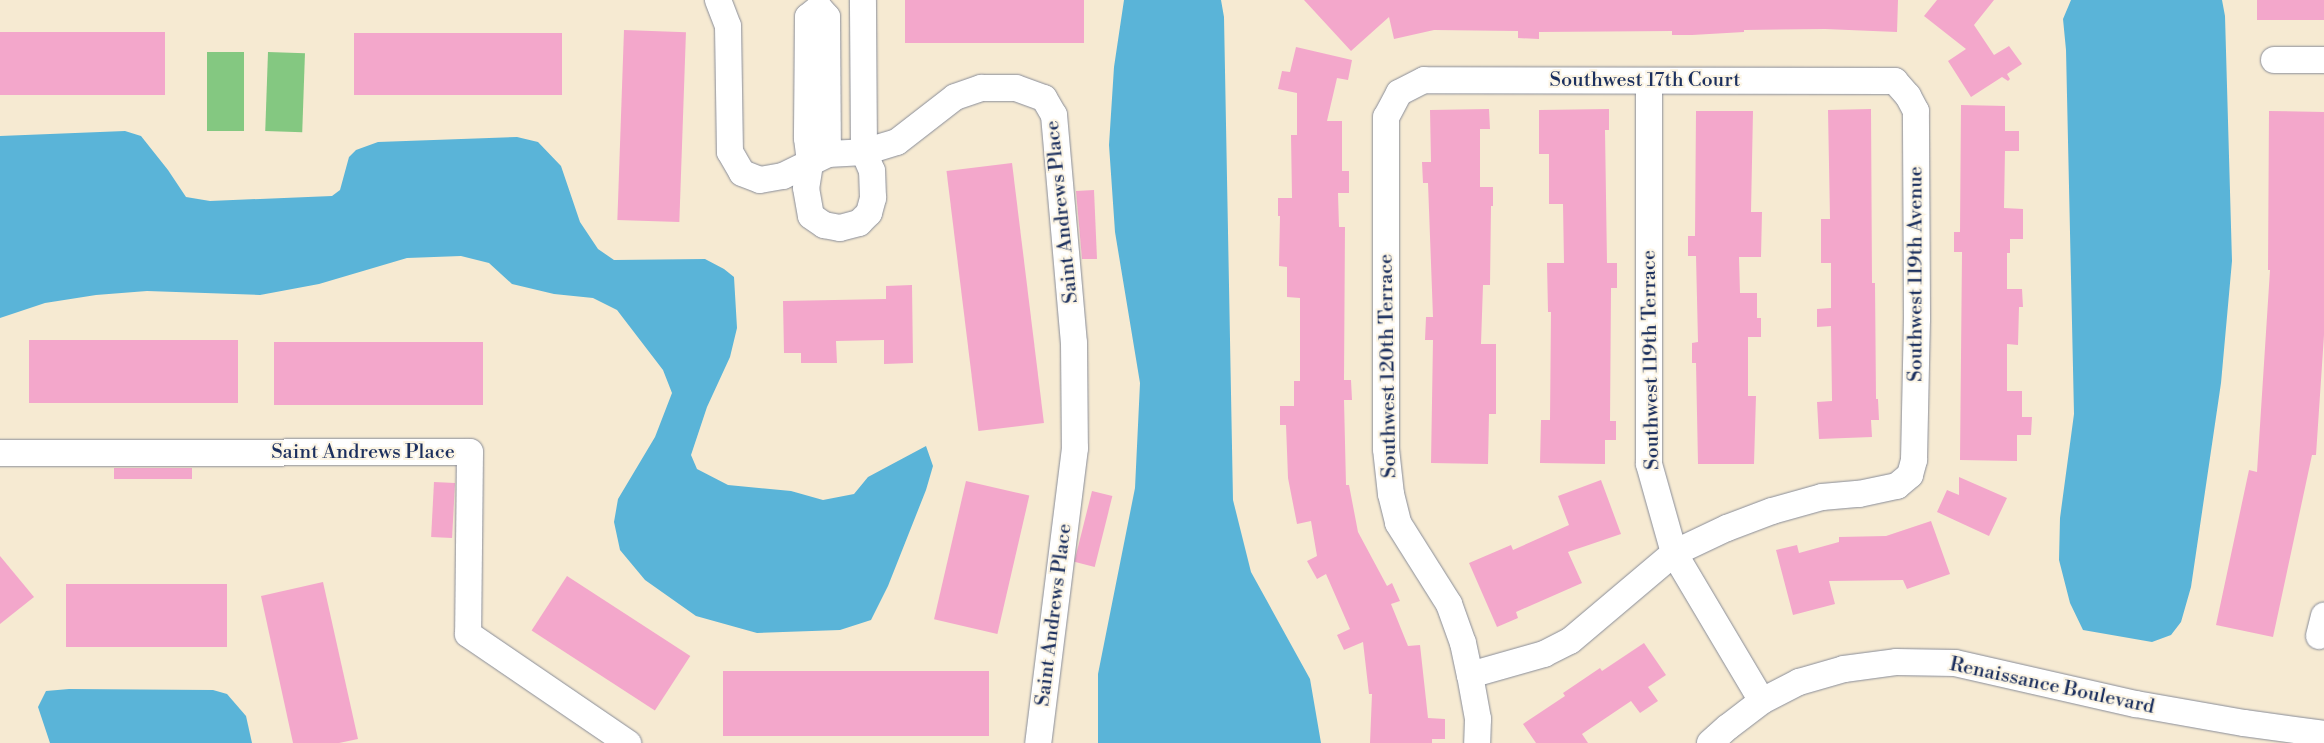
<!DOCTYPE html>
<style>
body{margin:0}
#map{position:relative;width:2324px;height:743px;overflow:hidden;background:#f6ead2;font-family:"Libre Bodoni",serif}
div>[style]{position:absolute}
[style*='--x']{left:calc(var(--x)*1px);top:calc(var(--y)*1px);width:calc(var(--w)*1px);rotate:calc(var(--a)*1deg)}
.green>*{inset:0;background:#84c881;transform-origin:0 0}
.water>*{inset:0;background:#5ab4d8}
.building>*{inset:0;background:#f3a7cb;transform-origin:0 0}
.roads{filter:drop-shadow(0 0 1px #888c98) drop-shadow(0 0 1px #888c98)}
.minor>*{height:26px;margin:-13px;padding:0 13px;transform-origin:13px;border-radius:13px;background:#fff}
span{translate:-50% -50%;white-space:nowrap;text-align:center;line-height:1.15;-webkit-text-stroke:4px #fcf5e5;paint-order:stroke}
.street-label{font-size:20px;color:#1b2f5e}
</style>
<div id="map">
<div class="green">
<div style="left:207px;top:52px;width:37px;height:79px"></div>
<div style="left:268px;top:52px;width:37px;height:79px;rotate:2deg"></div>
</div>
<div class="water">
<div style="clip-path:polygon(1124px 0,1221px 0,1224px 17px,1233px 500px,1251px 572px,1310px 679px,1321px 743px,1098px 743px,1098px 674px,1135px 488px,1140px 383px,1115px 232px,1109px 145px,1114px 67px)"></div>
<div style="clip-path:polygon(2071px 0,2222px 0,2225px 16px,2232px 261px,2221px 383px,2191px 587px,2181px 622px,2171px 635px,2152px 642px,2083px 630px,2070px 603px,2059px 560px,2060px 518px,2074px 414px,2066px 50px,2063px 19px)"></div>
<div style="clip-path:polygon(125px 131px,141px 136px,168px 170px,186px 197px,210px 201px,332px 196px,340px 190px,349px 157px,356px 150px,378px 142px,517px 137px,538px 142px,561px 166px,580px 222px,598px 249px,614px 260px,705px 259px,724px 269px,734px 277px,737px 328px,730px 357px,707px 407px,691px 455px,697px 469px,728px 485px,791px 491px,823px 500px,854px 494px,868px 477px,926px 446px,933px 466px,926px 490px,888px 586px,871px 620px,840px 630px,757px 633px,696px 616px,645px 580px,620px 550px,614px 522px,618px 499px,655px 437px,672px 393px,663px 370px,617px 310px,593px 298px,554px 294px,512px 284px,489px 263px,461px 256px,407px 258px,319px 284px,260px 295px,147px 291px,96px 295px,45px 303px,0 318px,0 136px)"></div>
<div style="clip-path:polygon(69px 689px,213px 690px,227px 694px,246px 716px,252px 743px,50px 743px,38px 707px,46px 691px)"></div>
</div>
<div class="building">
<div style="left:905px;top:0;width:179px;height:43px"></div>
<div style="clip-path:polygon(1304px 0,1898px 0,1897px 32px,1825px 29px,1744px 30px,1744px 32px,1692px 35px,1672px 35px,1672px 31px,1539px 32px,1539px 39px,1518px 38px,1518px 31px,1434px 30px,1394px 39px,1389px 17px,1351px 51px)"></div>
<div style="clip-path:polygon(1937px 0,1994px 0,1974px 25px,1994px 55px,2009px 46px,2022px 64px,2007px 74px,2010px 79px,2008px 81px,2002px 77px,1971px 97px,1948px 61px,1966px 49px,1924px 16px)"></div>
<div style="left:2257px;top:0;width:67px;height:20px"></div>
<div style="left:624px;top:30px;width:62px;height:190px;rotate:2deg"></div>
<div style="left:165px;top:32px;width:63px;height:165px;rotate:90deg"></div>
<div style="left:354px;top:33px;width:208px;height:62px"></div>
<div style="clip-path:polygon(1296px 47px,1352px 60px,1348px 80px,1337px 78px,1327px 121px,1342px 121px,1342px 171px,1349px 171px,1349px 193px,1338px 193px,1339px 227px,1345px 227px,1344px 380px,1351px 380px,1352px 400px,1344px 400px,1346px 485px,1349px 485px,1358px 532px,1387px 586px,1392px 583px,1400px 601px,1391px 604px,1408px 646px,1420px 645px,1428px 718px,1445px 719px,1445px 739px,1432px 739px,1432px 743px,1370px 743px,1372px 694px,1369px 694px,1363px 642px,1344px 650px,1337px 635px,1350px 629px,1326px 574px,1317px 579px,1307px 561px,1317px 556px,1311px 521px,1297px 524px,1288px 478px,1286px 425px,1280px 425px,1280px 406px,1294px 406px,1294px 381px,1300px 381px,1300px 298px,1287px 297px,1287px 267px,1279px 266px,1280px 216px,1278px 216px,1278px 198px,1292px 198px,1291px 135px,1297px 135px,1297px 93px,1278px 89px,1282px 71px,1290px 72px)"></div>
<div style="clip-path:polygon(1961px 105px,2005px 106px,2005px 131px,2019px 131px,2019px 151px,2005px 151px,2004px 208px,2023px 209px,2023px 239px,2010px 239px,2010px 253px,2007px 253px,2007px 289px,2022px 289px,2023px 307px,2019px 307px,2018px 345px,2007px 344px,2007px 391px,2022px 391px,2022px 417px,2032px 417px,2031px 435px,2017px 435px,2017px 461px,1960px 460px,1962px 252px,1954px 252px,1954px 232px,1960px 232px)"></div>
<div style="clip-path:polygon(1489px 109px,1490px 129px,1480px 129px,1480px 187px,1493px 187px,1493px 206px,1491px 206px,1490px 285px,1483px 285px,1481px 344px,1496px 344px,1496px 414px,1489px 414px,1488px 464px,1431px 463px,1433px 340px,1425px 340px,1426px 317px,1433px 317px,1428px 183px,1423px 183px,1422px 162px,1431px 162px,1430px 110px)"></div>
<div style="clip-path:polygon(1609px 109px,1609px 130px,1605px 130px,1607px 263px,1617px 263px,1617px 288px,1611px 288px,1610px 421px,1616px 421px,1616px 440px,1605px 440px,1605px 464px,1540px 463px,1541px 420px,1550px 420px,1551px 312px,1548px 312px,1547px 263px,1564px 263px,1563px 204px,1549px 204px,1549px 154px,1539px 154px,1539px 110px)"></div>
<div style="clip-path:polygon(1871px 109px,1872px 283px,1875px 283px,1876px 399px,1878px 399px,1879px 420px,1871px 420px,1872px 437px,1819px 439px,1817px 402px,1832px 401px,1831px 326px,1817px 327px,1817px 309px,1831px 308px,1831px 263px,1821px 263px,1821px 219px,1830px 219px,1828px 110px)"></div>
<div style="clip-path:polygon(1696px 111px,1753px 111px,1751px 212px,1762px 212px,1761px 257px,1739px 257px,1740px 293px,1757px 293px,1757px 318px,1761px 318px,1761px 337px,1748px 337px,1748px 396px,1756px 396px,1754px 464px,1698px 464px,1696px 363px,1692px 363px,1692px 343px,1698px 342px,1696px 256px,1688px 256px,1688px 236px,1695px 236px)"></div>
<div style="clip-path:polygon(2269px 111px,2324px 112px,2324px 335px,2316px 455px,2312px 455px,2273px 637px,2216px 625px,2249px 470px,2257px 472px,2270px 270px,2268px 270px)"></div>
<div style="left:1012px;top:163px;width:262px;height:66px;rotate:83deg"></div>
<div style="clip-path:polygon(1094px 190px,1097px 259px,1082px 259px,1076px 191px)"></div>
<div style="clip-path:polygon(912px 285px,913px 363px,884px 364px,884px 340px,836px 341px,837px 363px,801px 363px,801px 353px,784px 353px,783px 301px,886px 299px,886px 286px)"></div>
<div style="left:29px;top:340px;width:209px;height:63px"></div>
<div style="left:274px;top:342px;width:209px;height:63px"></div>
<div style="left:114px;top:468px;width:78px;height:11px"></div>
<div style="clip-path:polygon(1959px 477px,2007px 498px,1989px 536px,1937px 512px,1947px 490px,1959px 495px)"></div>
<div style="clip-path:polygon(1601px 480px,1621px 534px,1568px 552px,1582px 583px,1516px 612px,1518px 618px,1497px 627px,1469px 563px,1511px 545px,1513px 550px,1569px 525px,1558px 496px)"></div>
<div style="left:966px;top:481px;width:65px;height:142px;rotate:13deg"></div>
<div style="left:434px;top:482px;width:21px;height:55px;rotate:3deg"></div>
<div style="left:1092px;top:491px;width:21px;height:73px;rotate:14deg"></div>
<div style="clip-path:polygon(1931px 521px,1950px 574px,1907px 589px,1903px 580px,1829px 581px,1835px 604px,1793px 615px,1776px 550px,1797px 545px,1799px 553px,1839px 542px,1839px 537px,1886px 536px)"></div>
<div style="clip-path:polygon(0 556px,34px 597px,0 624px)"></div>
<div style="left:567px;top:576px;width:147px;height:65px;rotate:33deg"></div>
<div style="clip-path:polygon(323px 582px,358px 739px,339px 743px,293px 743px,261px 596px)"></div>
<div style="left:66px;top:584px;width:161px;height:63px"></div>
<div style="clip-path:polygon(1644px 643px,1666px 675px,1648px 687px,1658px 701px,1640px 713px,1631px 701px,1582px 734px,1588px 743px,1536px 743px,1523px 724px,1565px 696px,1563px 693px,1600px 668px,1602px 671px)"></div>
<div style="left:723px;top:671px;width:266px;height:65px"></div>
</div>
<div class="roads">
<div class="minor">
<div style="--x:718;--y:0;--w:28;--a:69"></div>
<div style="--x:728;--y:26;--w:126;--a:89.1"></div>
<div style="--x:730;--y:152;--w:24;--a:60"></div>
<div style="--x:742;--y:173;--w:19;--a:21"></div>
<div style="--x:760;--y:180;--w:23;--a:-10"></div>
<div style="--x:783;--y:176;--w:50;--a:-26.1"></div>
<div style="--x:828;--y:154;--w:36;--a:-3"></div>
<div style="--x:864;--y:152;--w:34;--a:-17"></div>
<div style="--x:897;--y:142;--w:73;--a:-37.8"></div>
<div style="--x:955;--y:97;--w:28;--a:-19"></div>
<div style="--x:981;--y:88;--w:35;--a:0"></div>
<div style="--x:1016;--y:88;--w:30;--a:20"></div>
<div style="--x:1044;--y:98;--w:20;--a:60"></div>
<div style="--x:1054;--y:115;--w:229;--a:85"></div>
<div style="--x:1074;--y:343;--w:105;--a:89.5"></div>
<div style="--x:1075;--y:448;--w:297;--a:97.1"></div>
<div style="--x:819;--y:8;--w:14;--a:141"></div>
<div style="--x:808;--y:17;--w:121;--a:90.5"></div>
<div style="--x:807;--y:138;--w:26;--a:83"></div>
<div style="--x:810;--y:164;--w:24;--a:99"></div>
<div style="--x:806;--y:188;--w:28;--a:80"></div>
<div style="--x:811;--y:216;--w:16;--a:35"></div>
<div style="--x:824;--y:225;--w:16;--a:11"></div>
<div style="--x:840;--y:228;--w:20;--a:-15"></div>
<div style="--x:859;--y:223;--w:14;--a:-45"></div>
<div style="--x:869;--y:213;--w:16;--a:-75"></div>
<div style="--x:873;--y:198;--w:27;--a:-92"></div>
<div style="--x:872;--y:171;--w:21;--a:-113"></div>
<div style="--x:864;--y:152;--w:152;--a:-90.4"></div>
<div style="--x:819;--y:8;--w:12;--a:48"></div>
<div style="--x:827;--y:17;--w:137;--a:89.6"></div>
<div style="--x:2274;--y:60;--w:50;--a:0"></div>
<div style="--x:1649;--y:81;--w:383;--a:90"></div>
<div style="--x:1649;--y:464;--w:92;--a:74.3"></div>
<div style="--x:1674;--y:553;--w:172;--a:59.3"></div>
<div style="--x:0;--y:453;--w:470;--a:-0.1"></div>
<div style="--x:470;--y:452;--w:182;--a:90.6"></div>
<div style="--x:468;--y:634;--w:194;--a:34.3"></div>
<div style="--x:2319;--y:636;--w:21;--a:-76"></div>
<div style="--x:1470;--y:675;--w:77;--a:-15.8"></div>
<div style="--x:1544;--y:654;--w:29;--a:-27"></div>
<div style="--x:1570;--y:641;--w:136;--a:-40.2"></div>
<div style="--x:1674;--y:553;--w:59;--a:-25.3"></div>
<div style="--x:1727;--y:528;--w:48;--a:-20.7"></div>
<div style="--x:1772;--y:511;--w:52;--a:-15.6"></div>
<div style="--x:1822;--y:497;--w:37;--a:-5"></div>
<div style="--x:1859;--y:494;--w:39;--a:-12"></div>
<div style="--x:1897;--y:486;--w:17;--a:-40"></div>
<div style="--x:1910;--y:475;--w:16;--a:-75"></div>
<div style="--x:1914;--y:460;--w:141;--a:-88.8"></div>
<div style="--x:1917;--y:319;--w:208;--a:-90.3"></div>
<div style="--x:1916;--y:111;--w:17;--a:-118"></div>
<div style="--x:1908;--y:96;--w:20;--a:-131"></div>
<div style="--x:1895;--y:81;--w:471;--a:-179.9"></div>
<div style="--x:1424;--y:80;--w:28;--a:153"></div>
<div style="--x:1399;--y:93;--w:27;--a:118"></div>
<div style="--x:1386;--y:117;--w:332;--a:90"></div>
<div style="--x:1386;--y:449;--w:45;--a:83.7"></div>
<div style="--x:1391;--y:494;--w:30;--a:76"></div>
<div style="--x:1398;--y:523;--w:96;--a:57.8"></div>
<div style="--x:1449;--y:604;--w:41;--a:70.3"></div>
<div style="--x:1463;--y:643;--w:33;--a:78"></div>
<div style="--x:1470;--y:675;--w:45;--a:79.7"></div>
<div style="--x:1478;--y:719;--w:24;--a:92"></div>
<div style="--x:1710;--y:743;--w:24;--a:-42"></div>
<div style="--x:1728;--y:727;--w:43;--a:-37.4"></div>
<div style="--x:1762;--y:701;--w:42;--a:-27.2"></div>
<div style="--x:1799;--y:682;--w:47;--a:-16.1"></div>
<div style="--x:1844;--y:669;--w:52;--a:-7.7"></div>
<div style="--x:1896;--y:662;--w:59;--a:1"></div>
<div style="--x:1955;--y:663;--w:186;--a:12.8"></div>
<div style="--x:2136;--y:704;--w:110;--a:10"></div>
<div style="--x:2244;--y:723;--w:81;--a:7.8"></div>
</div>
</div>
<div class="street-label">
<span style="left:1645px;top:80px">Southwest 17th Court</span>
<span style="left:1062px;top:212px;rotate:-96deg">Saint Andrews Place</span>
<span style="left:1916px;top:274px;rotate:-90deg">Southwest 119th Avenue</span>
<span style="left:1651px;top:360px;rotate:-91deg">Southwest 119th Terrace</span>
<span style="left:1388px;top:366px;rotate:-91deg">Southwest 120th Terrace</span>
<span style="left:363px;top:452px">Saint Andrews Place</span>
<span style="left:1054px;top:615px;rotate:-83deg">Saint Andrews Place</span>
<span style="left:2052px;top:686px;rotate:12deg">Renaissance Boulevard</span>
</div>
</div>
